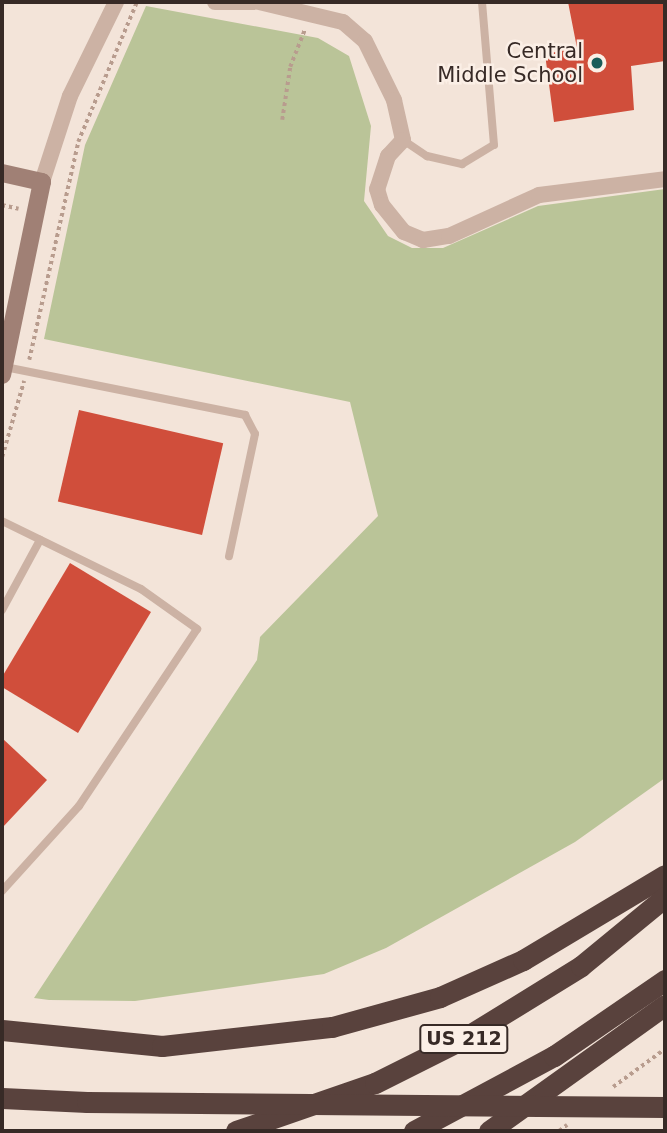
<!DOCTYPE html>
<style>
body{margin:0}
#map{position:relative;width:667px;height:1133px;overflow:hidden;background:#f3e4d9;font-family:"DejaVu Sans",sans-serif}
div>[style]{position:absolute}
[style*='--x']{left:calc(var(--x)*1px);top:calc(var(--y)*1px);width:calc(var(--w)*1px);rotate:calc(var(--a)*1deg)}
.green>*{inset:0;background:#bac498}
.building>*{inset:0;background:#d04e3b;transform-origin:0 0}
.path>*{height:3.5px;margin-top:-1.75px;transform-origin:0;background:repeating-linear-gradient(90deg,#b89c8e 0 3.5px,transparent 0 7px)}
.lane>*{height:8px;margin:-4px;padding:0 4px;transform-origin:4px;border-radius:4px;background:#ccb2a4}
.street>*{height:16px;margin:-8px;padding:0 8px;transform-origin:8px;border-radius:8px;background:#ccb2a4}
.secondary>*{height:18px;margin:-9px;padding:0 9px;transform-origin:9px;border-radius:9px;background:#a08075}
.highway>*{height:21px;margin:-10.5px;padding:0 10.5px;transform-origin:10.5px;border-radius:10.5px;background:#59423d}
.highway-bridge>*{height:21px;margin:-10.5px;padding:0 10.5px;transform-origin:10.5px;border-radius:10.5px;background:#59423d}
.dots>*{width:19px;height:19px;translate:-50% -50%;box-sizing:border-box;border:4px solid #fbefe6;border-radius:50%}
span{translate:-50% -50%;white-space:nowrap;text-align:center;line-height:1.15;-webkit-text-stroke:5px #fbefe6;paint-order:stroke}
.shield-label span{padding:2px 5px;background:#fbefe6;border:2px solid;border-radius:5px;-webkit-text-stroke-width:0}
.shield-label{font-size:19px;color:#372a26;font-weight:700}
.poi-label{font-size:21px;color:#372a26}
.right{translate:-100% -50%;text-align:right}
.frame{position:absolute;inset:0;border:4px solid #372a26;pointer-events:none}
</style>
<div id="map">
<div class="green">
<div style="clip-path:polygon(146px 6px,318px 38px,349px 56px,371px 126px,364px 201px,388px 236px,412px 248px,443px 248px,538px 206px,665px 189px,665px 778px,575px 842px,386px 948px,324px 974px,135px 1001px,49px 1000px,34px 998px,257px 660px,260px 637px,378px 516px,350px 402px,44px 339px,85px 145px)"></div>
</div>
<div class="building">
<div style="clip-path:polygon(568px 2px,665px 2px,665px 61px,631px 66px,634px 110px,554px 122px,545px 54px,577px 48px)"></div>
<div style="left:79px;top:410px;width:148px;height:94px;rotate:13deg"></div>
<div style="clip-path:polygon(70px 563px,151px 612px,78px 733px,2px 687px,2px 677px)"></div>
<div style="clip-path:polygon(2px 738px,47px 780px,2px 828px)"></div>
</div>
<div class="path">
<div style="--x:282;--y:120;--w:54;--a:-81.4"></div>
<div style="--x:290;--y:67;--w:41;--a:-68.5"></div>
<div style="--x:2;--y:205;--w:17;--a:13"></div>
<div style="--x:29;--y:360;--w:223;--a:-77.3"></div>
<div style="--x:78;--y:142;--w:150;--a:-67.2"></div>
<div style="--x:2;--y:457;--w:79;--a:-73.9"></div>
<div style="--x:613;--y:1087;--w:64;--a:-36.2"></div>
<div style="--x:559;--y:1131;--w:10;--a:-37"></div>
</div>
<div class="lane">
<div style="--x:403;--y:140;--w:29;--a:34"></div>
<div style="--x:427;--y:156;--w:36;--a:13"></div>
<div style="--x:462;--y:164;--w:37;--a:-31"></div>
<div style="--x:494;--y:145;--w:144;--a:-94.8"></div>
<div style="--x:5;--y:367;--w:245;--a:11.3"></div>
<div style="--x:245;--y:415;--w:21;--a:62"></div>
<div style="--x:255;--y:434;--w:125;--a:102"></div>
<div style="--x:2;--y:521;--w:155;--a:26.1"></div>
<div style="--x:141;--y:589;--w:69;--a:35.5"></div>
<div style="--x:197;--y:629;--w:213;--a:123.7"></div>
<div style="--x:79;--y:806;--w:115;--a:132.2"></div>
<div style="--x:2;--y:610;--w:80;--a:-61.5"></div>
</div>
<div class="street">
<div style="--x:215;--y:2;--w:38;--a:0"></div>
<div style="--x:259;--y:2;--w:86;--a:13.4"></div>
<div style="--x:343;--y:22;--w:29;--a:41"></div>
<div style="--x:365;--y:41;--w:66;--a:63.8"></div>
<div style="--x:394;--y:100;--w:41;--a:77.3"></div>
<div style="--x:403;--y:140;--w:22;--a:133"></div>
<div style="--x:388;--y:156;--w:35;--a:108"></div>
<div style="--x:377;--y:189;--w:17;--a:73"></div>
<div style="--x:382;--y:205;--w:35;--a:51"></div>
<div style="--x:404;--y:232;--w:21;--a:23"></div>
<div style="--x:423;--y:240;--w:26;--a:-9"></div>
<div style="--x:449;--y:236;--w:99;--a:-24.5"></div>
<div style="--x:539;--y:195;--w:127;--a:-7.2"></div>
<div style="--x:42;--y:182;--w:90;--a:-72"></div>
<div style="--x:70;--y:96;--w:105;--a:-63.9"></div>
</div>
<div class="secondary">
<div style="--x:2;--y:173;--w:41;--a:12.7"></div>
<div style="--x:42;--y:182;--w:197;--a:101.7"></div>
</div>
<div class="highway">
<div style="--x:2;--y:1030;--w:161;--a:5.7"></div>
<div style="--x:162;--y:1046;--w:171;--a:-6.4"></div>
<div style="--x:332;--y:1027;--w:112;--a:-15.5"></div>
<div style="--x:440;--y:997;--w:91;--a:-24"></div>
<div style="--x:523;--y:960;--w:165;--a:-30.9"></div>
<div style="--x:2;--y:1098;--w:85;--a:2.7"></div>
<div style="--x:236;--y:1131;--w:147;--a:-19.1"></div>
<div style="--x:375;--y:1083;--w:98;--a:-26.6"></div>
<div style="--x:463;--y:1039;--w:139;--a:-31.7"></div>
<div style="--x:581;--y:966;--w:109;--a:-39.4"></div>
<div style="--x:414;--y:1131;--w:159;--a:-28.2"></div>
<div style="--x:554;--y:1056;--w:135;--a:-34.4"></div>
<div style="--x:489;--y:1131;--w:216;--a:-35.6"></div>
</div>
<div class="highway-bridge">
<div style="--x:87;--y:1102;--w:578;--a:0.5"></div>
</div>
<div class="dots">
<div style="left:597px;top:63px;background:#195c59"></div>
</div>
<div class="shield-label">
<span style="left:464px;top:1039px">US 212</span>
</div>
<div class="poi-label">
<span class="right" style="left:583px;top:63px">Central<br>Middle School</span>
</div>
<div class="frame"></div>
</div>
